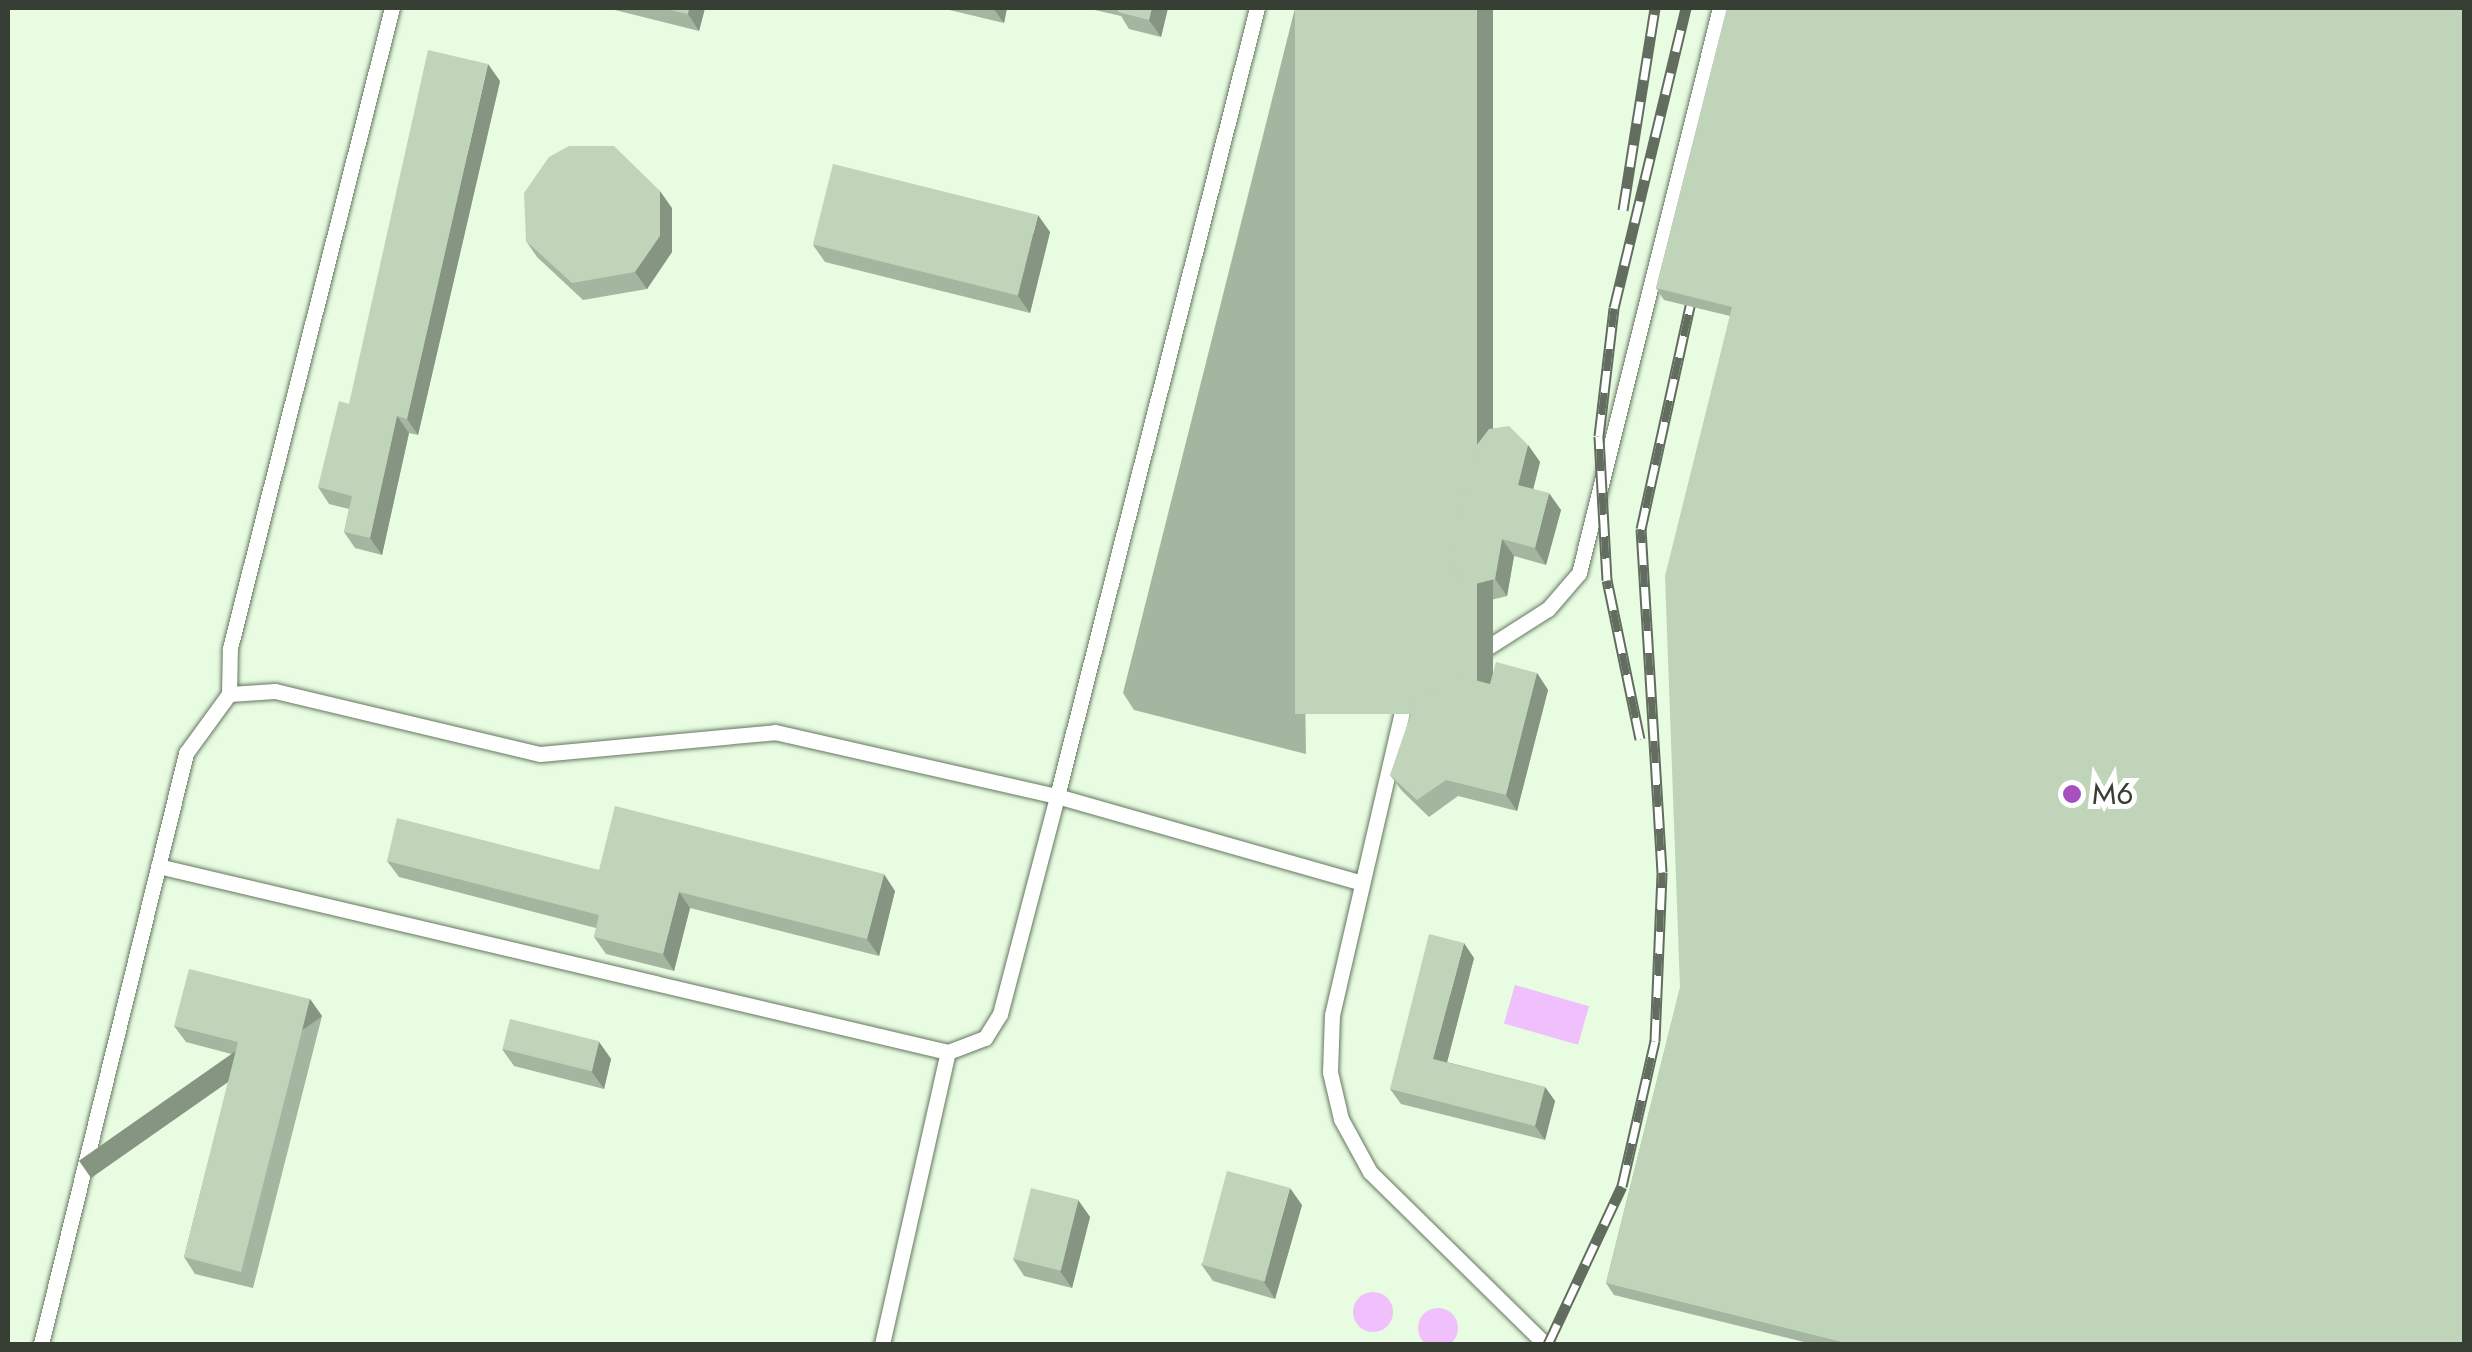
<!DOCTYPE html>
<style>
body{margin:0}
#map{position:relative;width:2472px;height:1352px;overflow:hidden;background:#e7fce1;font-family:Jost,sans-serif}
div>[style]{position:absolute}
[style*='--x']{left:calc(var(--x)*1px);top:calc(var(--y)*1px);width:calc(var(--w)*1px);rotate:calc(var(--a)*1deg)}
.water>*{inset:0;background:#efc0fb;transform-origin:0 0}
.round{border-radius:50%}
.roads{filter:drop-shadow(0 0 2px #657760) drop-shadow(0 0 2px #657760)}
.service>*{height:15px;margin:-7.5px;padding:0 7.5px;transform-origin:7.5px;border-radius:7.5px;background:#fff}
.rail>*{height:11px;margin-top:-5.5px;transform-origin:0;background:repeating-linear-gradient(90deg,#fff 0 22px,#626d5f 0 44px);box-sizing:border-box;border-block:2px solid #626d5f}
.wall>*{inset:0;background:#a5b6a0}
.shaded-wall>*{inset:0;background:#869482;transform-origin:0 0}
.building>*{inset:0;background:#c0d4ba;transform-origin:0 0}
.dots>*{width:28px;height:28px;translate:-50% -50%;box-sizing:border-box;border:5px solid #fff;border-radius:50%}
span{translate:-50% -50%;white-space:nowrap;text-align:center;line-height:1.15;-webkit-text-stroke:10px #fff;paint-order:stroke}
.poi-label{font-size:30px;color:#373f34}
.left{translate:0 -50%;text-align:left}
.frame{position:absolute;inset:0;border:10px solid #373f34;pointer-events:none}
</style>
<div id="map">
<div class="water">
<div style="left:1515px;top:985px;width:77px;height:40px;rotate:16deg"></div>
<div class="round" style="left:1353px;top:1292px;width:40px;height:40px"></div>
<div class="round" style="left:1418px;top:1308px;width:40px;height:40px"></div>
</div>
<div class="roads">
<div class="service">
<div style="--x:229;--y:694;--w:46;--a:-3.7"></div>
<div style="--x:275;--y:691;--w:272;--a:13.4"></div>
<div style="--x:540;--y:754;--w:236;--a:-5.3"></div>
<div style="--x:775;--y:732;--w:289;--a:12.8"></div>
<div style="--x:1057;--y:796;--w:813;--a:-75.76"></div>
<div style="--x:158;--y:866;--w:812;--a:13.25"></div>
<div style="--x:948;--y:1052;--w:40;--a:-21"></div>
<div style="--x:985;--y:1038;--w:28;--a:-58"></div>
<div style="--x:1000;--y:1014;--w:225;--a:-75.3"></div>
<div style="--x:1057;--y:796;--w:311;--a:15.9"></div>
<div style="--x:41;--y:1344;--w:609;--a:-76.21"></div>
<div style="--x:186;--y:753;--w:73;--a:-53.9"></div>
<div style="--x:229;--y:694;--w:46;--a:-88.8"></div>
<div style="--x:230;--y:648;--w:660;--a:-75.8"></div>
<div style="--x:882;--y:1344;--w:299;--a:-77.3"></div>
<div style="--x:1545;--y:1344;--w:245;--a:-135.5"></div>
<div style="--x:1370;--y:1172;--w:60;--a:-118.7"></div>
<div style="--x:1341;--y:1119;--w:48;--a:-103.2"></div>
<div style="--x:1330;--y:1072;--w:57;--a:-88"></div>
<div style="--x:1332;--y:1015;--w:323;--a:-77"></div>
<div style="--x:1405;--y:700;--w:169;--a:-32.5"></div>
<div style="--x:1548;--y:609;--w:48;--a:-49.3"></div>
<div style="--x:1579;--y:573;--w:582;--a:-75.99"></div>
</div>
</div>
<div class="rail">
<div style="--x:1623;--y:210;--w:205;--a:-81"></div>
<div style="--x:1640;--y:739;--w:162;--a:-101.7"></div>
<div style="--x:1607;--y:580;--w:144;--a:-93.2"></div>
<div style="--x:1599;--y:436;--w:129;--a:-83.3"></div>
<div style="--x:1614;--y:308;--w:309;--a:-76.5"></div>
<div style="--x:1548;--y:1344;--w:174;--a:-64.9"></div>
<div style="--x:1622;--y:1186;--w:149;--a:-77.2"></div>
<div style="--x:1655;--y:1041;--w:169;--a:-87.6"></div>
<div style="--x:1662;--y:872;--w:344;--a:-93.5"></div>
<div style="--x:1641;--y:529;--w:257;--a:-77.6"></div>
</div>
<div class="wall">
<div style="clip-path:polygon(607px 8px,705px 8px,699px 31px)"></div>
<div style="clip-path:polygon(941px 8px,1007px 8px,1004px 23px)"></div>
<div style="clip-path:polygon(1086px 8px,1168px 8px,1161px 37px,1129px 29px,1121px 16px)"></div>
<div style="clip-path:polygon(1295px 8px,1306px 754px,1134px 710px,1123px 693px)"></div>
<div style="clip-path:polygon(1727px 8px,2464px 1344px,1812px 1344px,1614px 1295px,1606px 1283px,1680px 988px,1730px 316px,1664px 300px,1656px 288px)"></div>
<div style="clip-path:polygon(500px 81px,418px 435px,409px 433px,382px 555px,355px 548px,344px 532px,349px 509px,329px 504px,318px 487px)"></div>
<div style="clip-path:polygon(672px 208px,672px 252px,647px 289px,583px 300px,537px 257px,526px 241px)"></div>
<div style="clip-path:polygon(1050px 232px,1030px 313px,825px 262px,813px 245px)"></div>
<div style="clip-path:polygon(1528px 445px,1540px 462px,1533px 489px,1561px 510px,1546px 565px,1514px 556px,1507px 596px,1475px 604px,1464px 587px)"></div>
<div style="clip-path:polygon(1537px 673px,1548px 690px,1517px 811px,1458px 796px,1429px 817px,1402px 791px,1390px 775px,1490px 684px)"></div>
<div style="clip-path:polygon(387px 861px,599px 870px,895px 891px,879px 956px,690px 908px,674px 971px,606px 954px,594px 937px,596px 928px,399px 877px)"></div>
<div style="clip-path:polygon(1474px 958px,1447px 1062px,1545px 1087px,1555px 1101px,1545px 1140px,1401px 1104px,1390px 1089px)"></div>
<div style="clip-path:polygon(310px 999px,322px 1016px,253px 1288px,195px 1274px,184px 1257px,235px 1055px,186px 1042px,174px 1026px)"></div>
<div style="clip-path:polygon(599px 1042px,611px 1059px,604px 1089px,514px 1066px,502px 1049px)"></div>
<div style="clip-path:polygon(1078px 1200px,1090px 1217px,1072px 1288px,1024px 1276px,1013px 1259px)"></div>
<div style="clip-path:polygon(1302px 1205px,1275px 1299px,1213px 1281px,1201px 1264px)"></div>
</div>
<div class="shaded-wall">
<div style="clip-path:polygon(689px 8px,705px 8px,699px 31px,688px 14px)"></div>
<div style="clip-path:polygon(993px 8px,1007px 8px,1004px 23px)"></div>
<div style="clip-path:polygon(1152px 8px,1168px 8px,1161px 37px,1149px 20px)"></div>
<div style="left:1477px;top:8px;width:16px;height:752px"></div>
<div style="clip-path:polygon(488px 64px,500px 81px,418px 435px,407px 419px)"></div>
<div style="clip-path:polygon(660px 191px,672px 208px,672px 252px,647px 289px,635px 272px)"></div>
<div style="clip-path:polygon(1038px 215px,1050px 232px,1030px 313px,1018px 296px)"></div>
<div style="clip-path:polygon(397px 416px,409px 433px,382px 555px,370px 538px)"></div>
<div style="clip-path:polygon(1528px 445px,1540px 462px,1530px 502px,1518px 485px)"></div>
<div style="clip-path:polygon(1549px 493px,1561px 510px,1546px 565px,1535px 548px)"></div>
<div style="clip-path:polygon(1502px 539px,1514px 556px,1507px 596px,1495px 579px)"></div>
<div style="clip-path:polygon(1537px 673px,1548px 690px,1517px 811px,1506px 795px)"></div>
<div style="clip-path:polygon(884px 874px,895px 891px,879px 956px,867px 939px)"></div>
<div style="clip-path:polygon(679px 892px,690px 908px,674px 971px,663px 954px)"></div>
<div style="clip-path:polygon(1464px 943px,1474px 958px,1444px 1074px,1433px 1059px)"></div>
<div style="left:310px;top:999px;width:21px;height:282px;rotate:55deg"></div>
<div style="clip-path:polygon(599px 1042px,611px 1059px,604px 1089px,592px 1072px)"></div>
<div style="clip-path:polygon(1545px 1087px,1555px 1101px,1545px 1140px,1535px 1126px)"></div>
<div style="clip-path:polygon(1290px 1188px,1302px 1205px,1275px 1299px,1264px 1282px)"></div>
<div style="clip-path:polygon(1078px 1200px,1090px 1217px,1072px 1288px,1060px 1271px)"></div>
</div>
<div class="building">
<div style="clip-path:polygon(661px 8px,689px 8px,688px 14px)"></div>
<div style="clip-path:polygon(1119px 8px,1152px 8px,1149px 20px,1118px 12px)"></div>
<div style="left:1295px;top:8px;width:182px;height:706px"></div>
<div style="clip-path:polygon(1727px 8px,2464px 8px,2464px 1344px,1850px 1344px,1606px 1283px,1680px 988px,1665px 576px,1732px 307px,1656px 288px)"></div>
<div style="clip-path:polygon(428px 50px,488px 64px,407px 419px,397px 416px,370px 538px,344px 532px,352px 496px,318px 487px,339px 401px,349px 404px)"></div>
<div style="clip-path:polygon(569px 146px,614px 146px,660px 191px,660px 236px,635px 272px,572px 283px,526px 241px,524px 193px,549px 157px)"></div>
<div style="left:833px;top:164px;width:211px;height:83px;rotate:14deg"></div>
<div style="clip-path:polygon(1509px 426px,1528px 445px,1518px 485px,1549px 493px,1535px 548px,1502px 539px,1495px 579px,1464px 587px,1448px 556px,1476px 446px,1489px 429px)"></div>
<div style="clip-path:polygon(1496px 662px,1537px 673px,1506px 795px,1446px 780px,1417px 800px,1390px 775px,1417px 696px,1444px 689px,1448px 673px,1490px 684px)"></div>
<div style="clip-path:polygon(615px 806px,884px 874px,867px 939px,679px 892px,663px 954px,594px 937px,599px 915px,387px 861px,397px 818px,599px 870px)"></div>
<div style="clip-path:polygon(1429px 934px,1464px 943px,1433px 1059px,1545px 1087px,1535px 1126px,1390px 1089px)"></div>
<div style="clip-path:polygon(189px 969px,310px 999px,241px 1272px,184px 1257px,238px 1042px,174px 1026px)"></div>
<div style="left:510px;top:1019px;width:92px;height:31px;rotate:14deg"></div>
<div style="left:1227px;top:1171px;width:65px;height:97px;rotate:15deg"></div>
<div style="left:1031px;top:1188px;width:49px;height:73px;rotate:14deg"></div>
</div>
<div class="dots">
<div style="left:2072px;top:794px;background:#a851be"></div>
</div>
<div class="poi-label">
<span class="left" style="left:2092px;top:794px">M6</span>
</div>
<div class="frame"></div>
</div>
